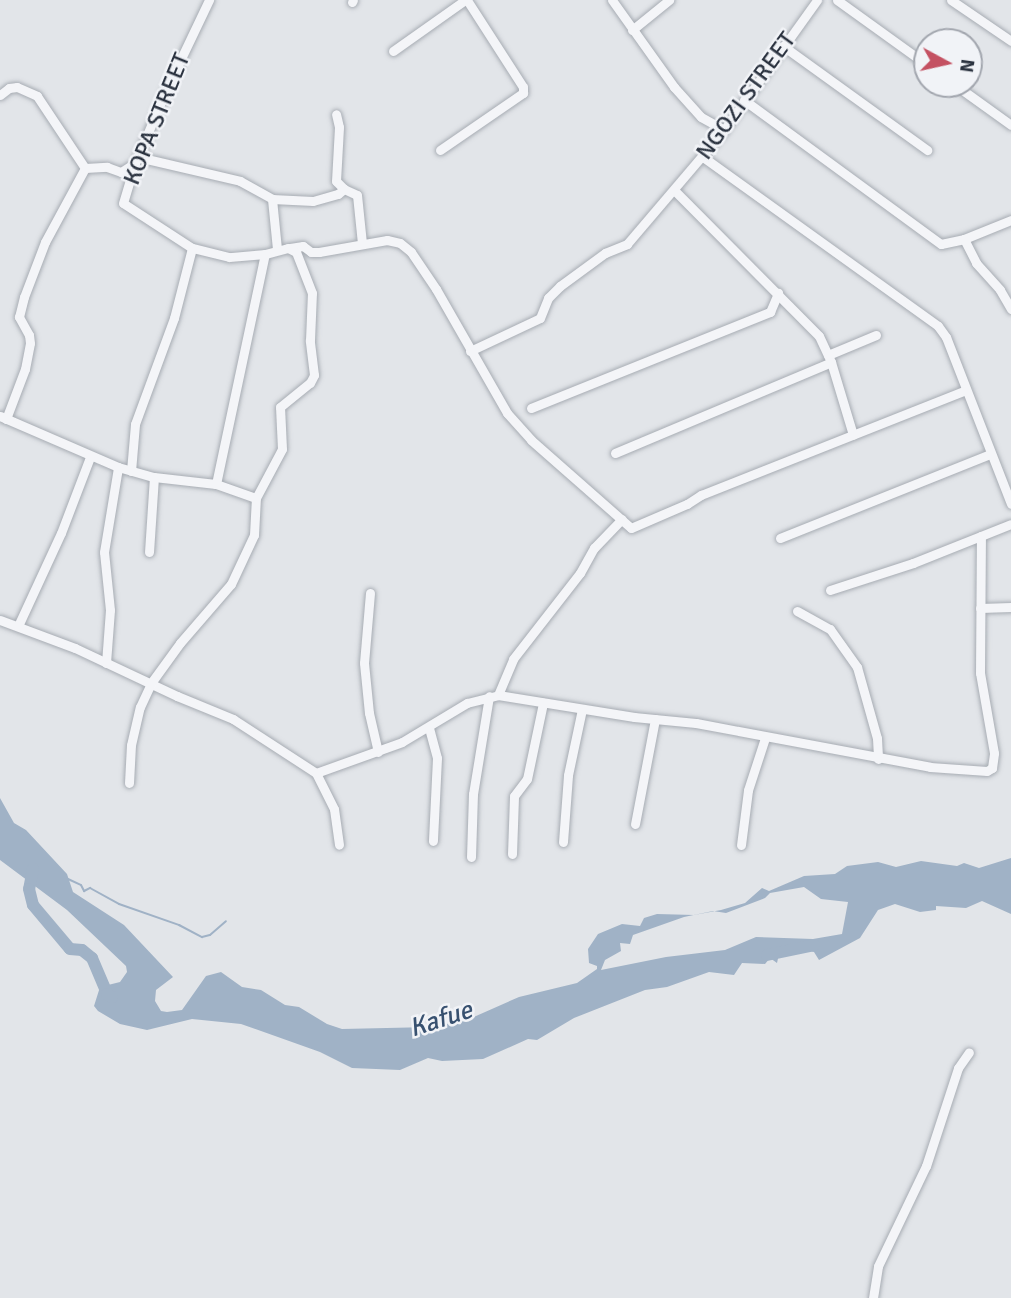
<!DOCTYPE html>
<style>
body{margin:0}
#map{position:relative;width:1011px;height:1298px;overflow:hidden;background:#e2e5e9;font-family:Signika,sans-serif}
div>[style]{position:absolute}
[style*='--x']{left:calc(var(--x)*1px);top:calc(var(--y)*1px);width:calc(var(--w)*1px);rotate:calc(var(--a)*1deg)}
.water>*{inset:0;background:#a0b2c6}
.stream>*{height:2px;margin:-1px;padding:0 1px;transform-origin:1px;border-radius:1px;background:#a0b2c6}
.river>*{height:12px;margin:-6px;padding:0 6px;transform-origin:6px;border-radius:6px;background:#a0b2c6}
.roads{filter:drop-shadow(0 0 2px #a7acb3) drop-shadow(0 0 2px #a7acb3)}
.minor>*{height:9px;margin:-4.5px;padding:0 4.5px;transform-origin:4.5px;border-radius:4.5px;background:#f4f5f8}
span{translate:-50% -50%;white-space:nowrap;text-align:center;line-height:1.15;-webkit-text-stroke:5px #f1f3f7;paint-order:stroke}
.street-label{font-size:24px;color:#2b3340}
.water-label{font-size:26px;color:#385170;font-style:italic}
.north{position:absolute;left:913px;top:28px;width:70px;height:70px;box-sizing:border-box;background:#f1f3f7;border:2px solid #a2a6ae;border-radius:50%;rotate:98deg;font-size:19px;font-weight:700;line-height:28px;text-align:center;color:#2b3340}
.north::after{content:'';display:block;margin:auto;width:24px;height:32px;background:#c45162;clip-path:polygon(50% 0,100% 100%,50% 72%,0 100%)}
</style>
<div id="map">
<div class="water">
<div style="clip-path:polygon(evenodd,0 798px,14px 823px,26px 830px,67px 874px,73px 892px,124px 925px,173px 977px,156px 990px,155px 1001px,161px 1011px,167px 1012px,182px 1010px,206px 976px,221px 972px,242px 987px,261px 990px,285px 1005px,299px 1007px,327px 1024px,342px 1029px,431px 1027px,467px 1020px,519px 997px,577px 983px,597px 969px,597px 966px,589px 963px,588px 949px,598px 934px,622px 924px,640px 926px,644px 918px,657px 914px,694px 915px,721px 910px,745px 903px,762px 888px,769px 891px,804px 876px,835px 874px,847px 866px,878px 862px,896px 867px,921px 861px,957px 866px,964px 863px,979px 868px,1011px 858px,1011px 914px,982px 901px,966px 908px,936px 906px,936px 910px,920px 912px,895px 904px,878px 910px,860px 938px,819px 960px,814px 952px,794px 947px,779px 954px,777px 963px,770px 958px,765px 964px,742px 963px,734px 975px,709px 972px,667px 987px,645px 990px,574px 1018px,537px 1040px,528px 1039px,483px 1059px,442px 1061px,428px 1058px,400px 1070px,352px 1068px,320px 1052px,241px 1024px,192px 1019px,147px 1030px,120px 1024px,98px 1011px,94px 1006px,100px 987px,120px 982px,127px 972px,126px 966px,67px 910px,0 860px,0 798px,804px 887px,821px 899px,848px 902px,842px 934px,813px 939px,756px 937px,725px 950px,666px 957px,601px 970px,605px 960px,621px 951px,620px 943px,630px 944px,633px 935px,684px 917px,713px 911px,726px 913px,765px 898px,770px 893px,804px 887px)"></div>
</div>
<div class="stream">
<div style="--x:68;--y:879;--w:14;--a:25"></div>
<div style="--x:81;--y:885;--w:7;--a:63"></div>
<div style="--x:84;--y:891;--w:7;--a:-27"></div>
<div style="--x:90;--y:888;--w:33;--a:29"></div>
<div style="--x:119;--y:904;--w:64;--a:19.3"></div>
<div style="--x:179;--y:925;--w:26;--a:28"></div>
<div style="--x:202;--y:937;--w:8;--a:-14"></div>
<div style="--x:210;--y:935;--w:21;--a:-41"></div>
</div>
<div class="river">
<div style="--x:33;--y:869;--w:20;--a:101"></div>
<div style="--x:29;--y:889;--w:16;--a:76"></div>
<div style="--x:33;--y:905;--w:57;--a:49.9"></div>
<div style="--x:70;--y:949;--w:12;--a:5"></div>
<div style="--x:82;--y:950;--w:13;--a:39"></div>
<div style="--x:92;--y:958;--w:39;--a:67"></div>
<div style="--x:107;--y:994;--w:6;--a:31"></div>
<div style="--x:767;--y:955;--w:48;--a:-12"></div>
</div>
<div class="roads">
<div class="minor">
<div style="--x:612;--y:0;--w:107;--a:54.5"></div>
<div style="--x:674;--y:87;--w:40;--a:48"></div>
<div style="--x:701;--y:117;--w:26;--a:29"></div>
<div style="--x:837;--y:0;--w:111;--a:35.8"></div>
<div style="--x:951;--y:0;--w:73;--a:34.3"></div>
<div style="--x:352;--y:2;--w:2;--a:-63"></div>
<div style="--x:632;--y:30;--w:48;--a:-39"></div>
<div style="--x:783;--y:46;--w:178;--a:35.8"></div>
<div style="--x:393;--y:51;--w:88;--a:-35.3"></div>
<div style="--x:954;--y:84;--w:70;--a:35.7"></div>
<div style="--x:0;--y:95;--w:11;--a:-38"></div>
<div style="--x:9;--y:88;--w:8;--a:-7"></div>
<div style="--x:17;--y:87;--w:22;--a:24"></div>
<div style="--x:37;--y:96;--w:87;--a:56.3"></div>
<div style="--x:744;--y:100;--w:244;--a:36.2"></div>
<div style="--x:941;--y:244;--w:24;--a:-12"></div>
<div style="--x:964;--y:239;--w:51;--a:-22"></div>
<div style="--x:440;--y:150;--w:101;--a:-34.5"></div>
<div style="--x:523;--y:93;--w:6;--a:-90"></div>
<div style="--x:523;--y:87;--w:103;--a:-122.8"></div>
<div style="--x:138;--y:157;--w:105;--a:13.2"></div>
<div style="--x:240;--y:181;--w:37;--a:29"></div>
<div style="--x:272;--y:199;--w:41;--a:2.8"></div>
<div style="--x:313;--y:201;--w:26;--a:-16"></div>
<div style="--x:338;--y:194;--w:8;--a:-40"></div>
<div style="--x:344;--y:189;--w:11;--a:-135"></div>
<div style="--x:336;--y:181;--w:54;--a:-86.8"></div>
<div style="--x:339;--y:127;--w:13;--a:-103"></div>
<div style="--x:703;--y:157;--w:289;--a:35.7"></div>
<div style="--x:938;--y:326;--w:14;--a:54"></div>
<div style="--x:946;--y:337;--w:179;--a:68.7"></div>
<div style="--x:85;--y:168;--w:22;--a:-3"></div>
<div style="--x:107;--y:167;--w:15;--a:20"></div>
<div style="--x:121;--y:172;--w:17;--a:-33"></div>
<div style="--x:344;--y:189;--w:14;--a:25"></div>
<div style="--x:357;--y:195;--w:48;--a:84.1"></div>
<div style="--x:675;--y:191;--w:204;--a:45.2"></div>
<div style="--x:819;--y:336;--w:29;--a:65"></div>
<div style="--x:831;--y:362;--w:76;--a:73.2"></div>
<div style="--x:272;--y:199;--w:50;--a:84.3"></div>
<div style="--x:964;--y:239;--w:27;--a:63"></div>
<div style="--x:976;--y:263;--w:36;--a:48"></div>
<div style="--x:1000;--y:290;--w:22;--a:60"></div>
<div style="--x:290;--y:248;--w:13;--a:-9"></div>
<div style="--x:303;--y:246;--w:10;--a:37"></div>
<div style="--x:311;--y:252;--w:8;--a:0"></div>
<div style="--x:319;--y:252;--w:69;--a:-10"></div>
<div style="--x:387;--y:240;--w:13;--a:13"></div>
<div style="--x:400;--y:243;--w:14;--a:39"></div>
<div style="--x:411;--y:252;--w:45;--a:56"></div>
<div style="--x:436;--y:289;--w:143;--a:60.2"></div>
<div style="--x:507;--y:413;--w:36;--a:48"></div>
<div style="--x:531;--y:440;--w:133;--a:41.3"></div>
<div style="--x:631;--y:528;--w:61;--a:-23.2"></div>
<div style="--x:687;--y:504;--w:17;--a:-33"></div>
<div style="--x:701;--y:495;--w:285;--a:-21.6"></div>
<div style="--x:470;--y:351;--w:77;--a:-25.2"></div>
<div style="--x:540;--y:318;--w:22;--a:-68"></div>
<div style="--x:548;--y:298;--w:17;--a:-45"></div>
<div style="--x:560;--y:286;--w:56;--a:-36.3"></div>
<div style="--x:605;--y:253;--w:24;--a:-22"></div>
<div style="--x:627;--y:244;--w:150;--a:-49.6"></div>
<div style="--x:724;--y:130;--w:160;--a:-54.4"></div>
<div style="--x:828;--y:355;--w:52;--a:-22.6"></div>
<div style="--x:531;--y:408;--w:258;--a:-21.9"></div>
<div style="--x:770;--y:312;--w:21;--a:-67"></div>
<div style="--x:0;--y:416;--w:129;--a:23.4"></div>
<div style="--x:118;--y:467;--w:37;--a:16"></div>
<div style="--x:154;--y:477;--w:62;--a:6.4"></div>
<div style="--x:216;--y:484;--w:42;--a:19.3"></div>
<div style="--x:6;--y:419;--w:53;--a:-69.2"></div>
<div style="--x:25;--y:369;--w:26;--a:-79"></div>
<div style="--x:30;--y:343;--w:8;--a:-97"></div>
<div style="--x:29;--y:335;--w:21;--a:-119"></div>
<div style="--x:19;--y:317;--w:21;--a:-76"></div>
<div style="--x:24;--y:297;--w:59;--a:-69.1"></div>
<div style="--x:45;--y:242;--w:84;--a:-61.6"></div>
<div style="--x:615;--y:453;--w:234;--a:-22.8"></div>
<div style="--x:131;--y:471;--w:47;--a:-85.1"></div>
<div style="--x:135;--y:424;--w:113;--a:-69.8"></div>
<div style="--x:174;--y:318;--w:72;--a:-75.6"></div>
<div style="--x:216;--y:484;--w:235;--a:-78"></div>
<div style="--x:780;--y:538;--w:226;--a:-21.8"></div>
<div style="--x:149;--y:552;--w:75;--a:-86.2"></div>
<div style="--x:830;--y:590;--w:87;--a:-18"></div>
<div style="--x:913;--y:563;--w:105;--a:-21.7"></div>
<div style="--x:370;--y:593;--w:70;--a:94.9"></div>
<div style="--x:364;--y:663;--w:50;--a:84.3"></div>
<div style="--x:369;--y:713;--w:40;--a:77"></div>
<div style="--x:980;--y:608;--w:31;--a:-2"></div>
<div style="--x:797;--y:611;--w:38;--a:29"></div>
<div style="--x:830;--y:629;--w:47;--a:54.6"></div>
<div style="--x:857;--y:667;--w:74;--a:74.3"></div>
<div style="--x:877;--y:738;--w:21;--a:87"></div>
<div style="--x:0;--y:620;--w:80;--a:20.5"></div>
<div style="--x:75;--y:648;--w:113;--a:25.2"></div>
<div style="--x:177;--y:696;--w:61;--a:22.3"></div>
<div style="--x:233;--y:719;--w:99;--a:33"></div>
<div style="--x:316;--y:773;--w:91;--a:-19.8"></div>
<div style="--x:402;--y:742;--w:76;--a:-31"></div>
<div style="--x:467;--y:703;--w:32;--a:-14"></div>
<div style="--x:498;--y:695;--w:138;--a:9.2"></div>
<div style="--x:634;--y:717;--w:62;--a:5.5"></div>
<div style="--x:696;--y:723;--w:238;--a:10.6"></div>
<div style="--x:930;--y:767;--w:57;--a:4"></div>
<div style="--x:987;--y:771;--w:6;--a:-31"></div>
<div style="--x:992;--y:768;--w:15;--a:-82"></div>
<div style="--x:994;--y:753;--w:81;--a:-99.9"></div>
<div style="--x:980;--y:673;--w:137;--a:-89.6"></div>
<div style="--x:18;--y:626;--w:102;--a:-65.2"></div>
<div style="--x:61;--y:533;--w:81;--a:-69.1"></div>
<div style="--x:106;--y:663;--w:53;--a:-85.7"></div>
<div style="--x:110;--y:610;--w:58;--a:-95.9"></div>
<div style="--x:104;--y:552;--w:86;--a:-80.6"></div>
<div style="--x:498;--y:695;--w:39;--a:-67"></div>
<div style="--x:513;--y:659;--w:109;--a:-52.1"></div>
<div style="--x:580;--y:573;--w:29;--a:-61"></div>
<div style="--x:594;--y:548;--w:40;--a:-46"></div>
<div style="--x:429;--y:728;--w:31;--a:75"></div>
<div style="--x:437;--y:758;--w:83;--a:92.8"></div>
<div style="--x:316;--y:773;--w:40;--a:63.4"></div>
<div style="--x:334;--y:809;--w:36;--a:82"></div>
<div style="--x:129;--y:783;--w:38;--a:-87"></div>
<div style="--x:131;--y:745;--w:39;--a:-77"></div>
<div style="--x:140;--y:707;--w:26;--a:-65"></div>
<div style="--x:151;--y:683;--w:49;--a:-54.1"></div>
<div style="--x:180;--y:643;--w:78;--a:-49.2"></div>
<div style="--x:231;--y:584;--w:54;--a:-64.9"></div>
<div style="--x:254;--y:535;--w:37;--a:-87"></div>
<div style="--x:256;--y:498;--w:55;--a:-62"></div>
<div style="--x:282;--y:449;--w:42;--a:-92.7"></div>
<div style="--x:280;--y:407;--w:38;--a:-39"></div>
<div style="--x:310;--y:383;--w:9;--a:-63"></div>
<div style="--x:314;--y:375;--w:35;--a:-97"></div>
<div style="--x:310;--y:340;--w:47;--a:-87.6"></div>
<div style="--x:312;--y:293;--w:44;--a:-111.3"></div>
<div style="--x:296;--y:252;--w:9;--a:-153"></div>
<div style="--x:288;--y:248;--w:24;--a:165"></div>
<div style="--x:265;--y:254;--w:36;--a:175"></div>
<div style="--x:229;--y:257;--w:38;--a:-166"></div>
<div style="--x:192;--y:248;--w:82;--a:-146.9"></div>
<div style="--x:123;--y:203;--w:42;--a:-73.3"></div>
<div style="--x:135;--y:163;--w:82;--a:-66.9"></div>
<div style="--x:167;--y:88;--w:98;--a:-64.5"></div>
<div style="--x:635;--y:824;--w:107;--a:-79.2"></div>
<div style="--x:563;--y:842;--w:67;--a:-85.7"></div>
<div style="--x:568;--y:775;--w:67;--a:-78"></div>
<div style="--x:741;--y:845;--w:55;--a:-82.7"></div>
<div style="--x:748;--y:790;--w:55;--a:-71.9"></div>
<div style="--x:512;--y:854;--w:58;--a:-88"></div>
<div style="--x:514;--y:796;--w:21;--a:-53"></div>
<div style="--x:527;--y:779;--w:78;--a:-78.1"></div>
<div style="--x:471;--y:857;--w:63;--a:-88.2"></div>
<div style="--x:473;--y:794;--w:99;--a:-80.7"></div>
<div style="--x:873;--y:1298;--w:32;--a:-81"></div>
<div style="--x:878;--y:1266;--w:111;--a:-64.4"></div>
<div style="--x:926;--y:1166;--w:103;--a:-71.9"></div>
<div style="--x:958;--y:1068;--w:19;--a:-55"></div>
</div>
</div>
<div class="street-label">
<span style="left:746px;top:96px;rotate:-54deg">NGOZI STREET</span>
<span style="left:157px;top:119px;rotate:-68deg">KOPA STREET</span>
</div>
<div class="water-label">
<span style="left:441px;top:1020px;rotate:-18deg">Kafue</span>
</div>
<div class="north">N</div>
</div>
